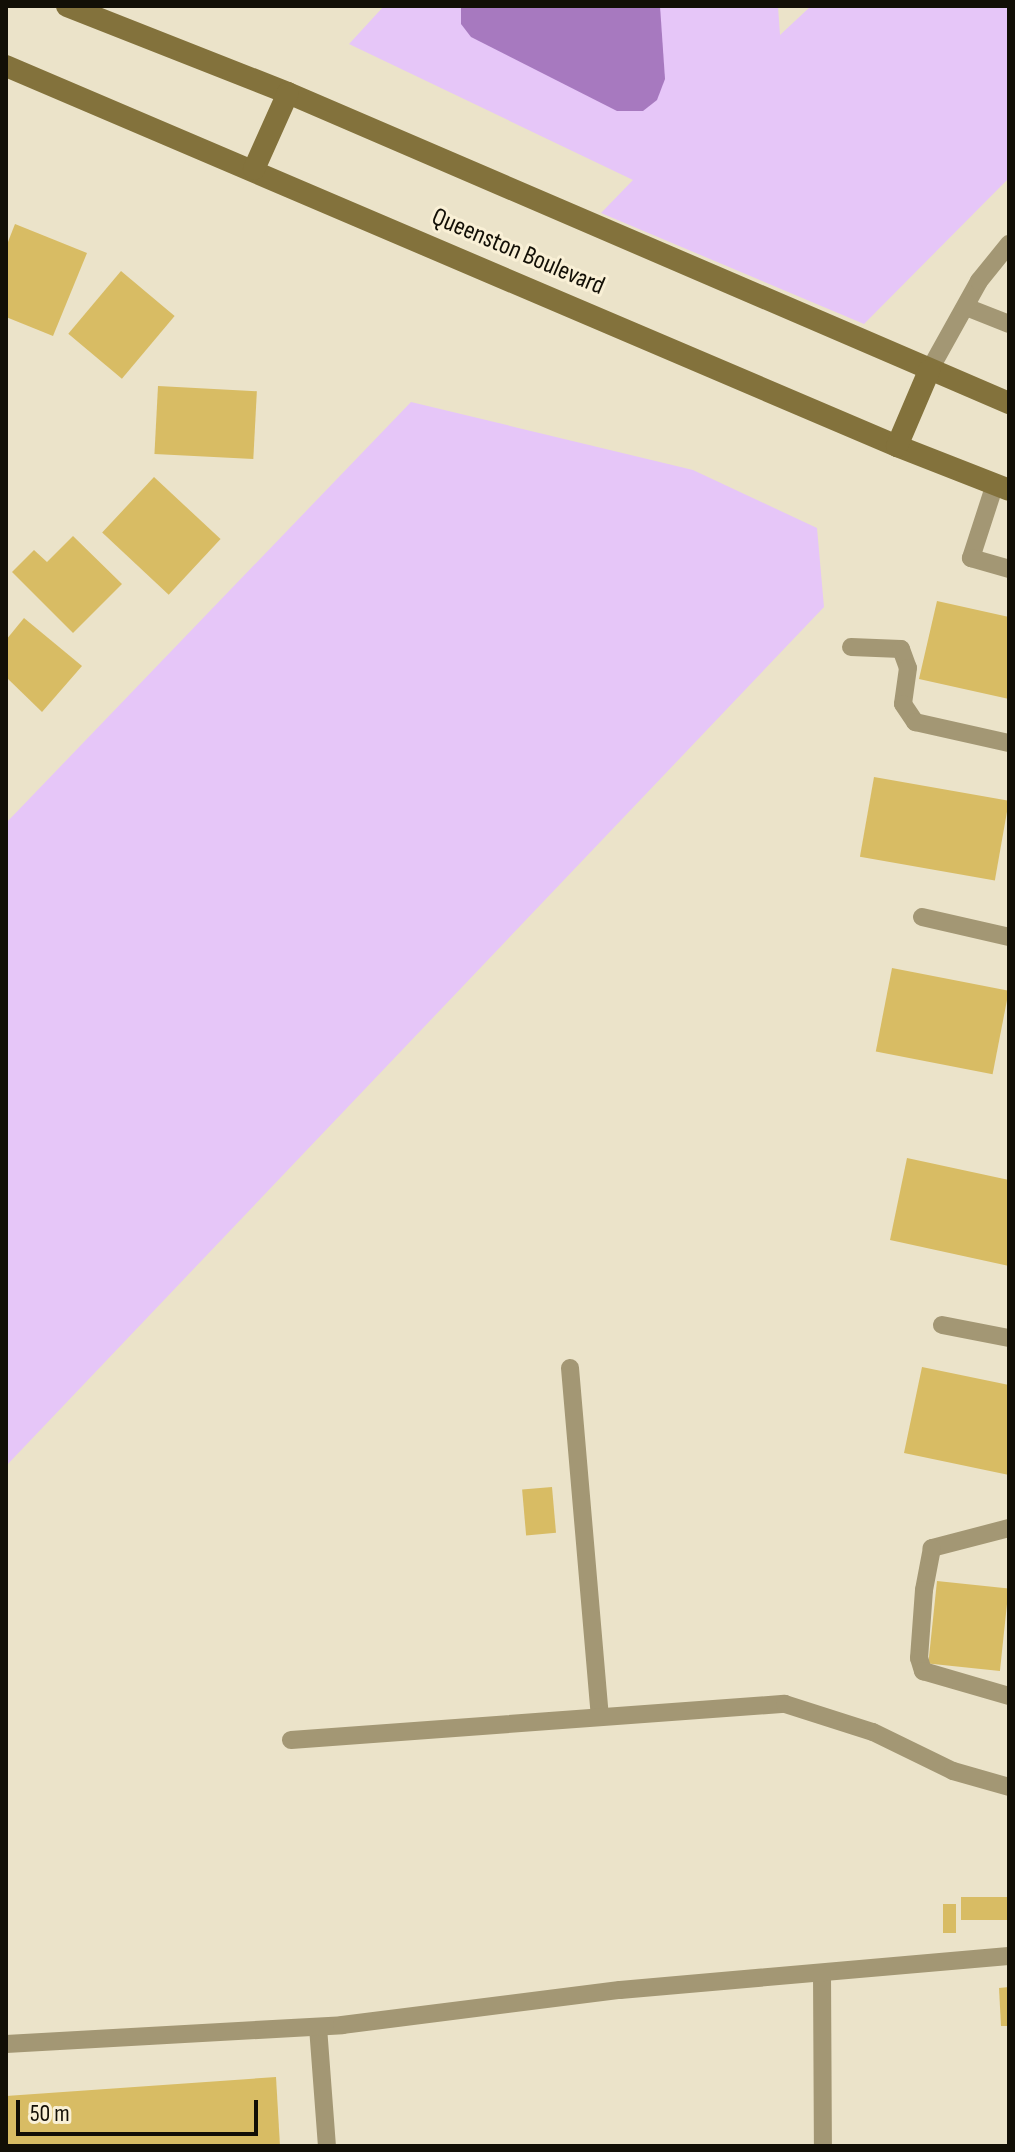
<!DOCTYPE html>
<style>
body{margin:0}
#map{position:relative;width:1015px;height:2152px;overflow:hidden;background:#ebe3c9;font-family:"Sofia Sans Condensed",sans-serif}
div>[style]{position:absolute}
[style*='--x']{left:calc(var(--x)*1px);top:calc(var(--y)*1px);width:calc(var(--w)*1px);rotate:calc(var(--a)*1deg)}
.green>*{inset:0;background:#e6c6f8}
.water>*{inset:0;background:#a779bf}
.building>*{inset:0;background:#d8bc64;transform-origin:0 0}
.service>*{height:18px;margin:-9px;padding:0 9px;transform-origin:9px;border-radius:9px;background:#a39774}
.secondary>*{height:22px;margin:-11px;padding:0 11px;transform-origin:11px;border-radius:11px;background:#83723c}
span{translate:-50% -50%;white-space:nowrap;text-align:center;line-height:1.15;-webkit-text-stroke:6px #f9f0d6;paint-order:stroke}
.street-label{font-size:26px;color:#120f06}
.frame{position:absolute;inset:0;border:8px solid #120f06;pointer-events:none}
.scale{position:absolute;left:16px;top:2100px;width:242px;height:36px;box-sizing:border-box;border:4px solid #120f06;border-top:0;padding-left:10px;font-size:24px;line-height:28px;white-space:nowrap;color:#120f06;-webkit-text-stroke:6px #f9f0d6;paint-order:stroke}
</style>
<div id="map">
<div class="green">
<div style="clip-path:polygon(384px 6px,778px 6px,780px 35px,811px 6px,1009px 6px,1009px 178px,864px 324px,601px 213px,633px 180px,349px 44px)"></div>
<div style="clip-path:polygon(411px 402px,693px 470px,817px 528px,824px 607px,6px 1466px,6px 823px)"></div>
</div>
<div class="water">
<div style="clip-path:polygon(461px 6px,660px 6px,665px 79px,657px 100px,643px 111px,617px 111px,471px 37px,461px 24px)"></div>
</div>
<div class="building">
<div style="clip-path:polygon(15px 224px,87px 253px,53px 336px,6px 317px,6px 247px)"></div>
<div style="left:121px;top:271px;width:70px;height:82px;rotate:40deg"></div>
<div style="left:158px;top:386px;width:99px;height:68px;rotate:3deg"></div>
<div style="left:154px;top:477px;width:91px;height:76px;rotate:43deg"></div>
<div style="clip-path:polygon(73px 536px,122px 584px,73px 633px,12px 572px,34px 550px,47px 562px)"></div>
<div style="clip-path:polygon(937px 601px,1009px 617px,1009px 699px,919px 679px)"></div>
<div style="clip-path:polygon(24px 618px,82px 666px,42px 712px,6px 677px,6px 640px)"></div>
<div style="left:874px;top:777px;width:137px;height:81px;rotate:10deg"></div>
<div style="left:892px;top:968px;width:119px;height:85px;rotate:11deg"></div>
<div style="clip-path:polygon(907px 1158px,1009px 1180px,1009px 1266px,890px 1240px)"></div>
<div style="clip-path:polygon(922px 1367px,1009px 1385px,1009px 1475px,904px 1453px)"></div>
<div style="left:552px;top:1487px;width:46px;height:30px;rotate:85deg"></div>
<div style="left:937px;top:1581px;width:72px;height:83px;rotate:6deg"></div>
<div style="left:1009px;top:1897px;width:23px;height:48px;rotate:90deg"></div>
<div style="left:943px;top:1904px;width:13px;height:29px"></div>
<div style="clip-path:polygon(1009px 1987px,1009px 2026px,1001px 2026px,999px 1988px)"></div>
<div style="clip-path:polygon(276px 2077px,280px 2146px,6px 2146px,6px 2096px)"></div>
</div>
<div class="service">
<div style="--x:966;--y:307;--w:46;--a:21.6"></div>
<div style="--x:929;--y:371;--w:103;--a:-60.9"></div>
<div style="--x:979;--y:281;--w:48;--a:-51"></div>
<div style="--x:995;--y:484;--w:78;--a:108"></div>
<div style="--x:971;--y:558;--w:40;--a:16"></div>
<div style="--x:851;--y:647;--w:50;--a:2.3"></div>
<div style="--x:901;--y:649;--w:20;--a:70"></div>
<div style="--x:908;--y:668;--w:36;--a:98"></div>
<div style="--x:903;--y:704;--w:22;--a:56"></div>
<div style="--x:915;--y:722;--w:96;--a:12.6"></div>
<div style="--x:922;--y:917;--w:89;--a:12.9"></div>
<div style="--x:942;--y:1325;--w:68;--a:11"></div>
<div style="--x:570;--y:1368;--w:350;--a:85.1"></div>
<div style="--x:1009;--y:1528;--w:80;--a:165.4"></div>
<div style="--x:932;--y:1548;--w:43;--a:100.8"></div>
<div style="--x:924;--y:1590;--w:68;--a:94.2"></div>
<div style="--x:919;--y:1658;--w:14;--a:73"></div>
<div style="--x:923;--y:1671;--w:90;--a:16.2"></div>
<div style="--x:291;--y:1740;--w:495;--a:-4.2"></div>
<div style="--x:785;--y:1704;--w:92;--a:17.7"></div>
<div style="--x:873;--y:1732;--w:89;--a:26"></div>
<div style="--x:953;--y:1771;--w:58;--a:15.9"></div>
<div style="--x:822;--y:1973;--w:173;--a:89.7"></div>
<div style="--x:318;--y:2027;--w:119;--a:85.7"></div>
<div style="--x:6;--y:2044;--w:337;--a:-3.2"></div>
<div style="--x:342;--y:2025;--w:280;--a:-7.2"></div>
<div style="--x:620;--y:1990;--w:390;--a:-5"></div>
</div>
<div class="secondary">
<div style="--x:67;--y:6;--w:238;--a:21.5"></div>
<div style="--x:288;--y:93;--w:785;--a:23.27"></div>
<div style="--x:6;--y:66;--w:969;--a:23.1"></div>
<div style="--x:897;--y:446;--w:120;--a:21.4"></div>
<div style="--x:254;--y:169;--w:83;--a:-65.9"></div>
<div style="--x:897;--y:446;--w:82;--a:-66.9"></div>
</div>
<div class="street-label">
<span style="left:518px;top:252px;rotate:23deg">Queenston Boulevard</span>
</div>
<div class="frame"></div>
<div class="scale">50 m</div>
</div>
